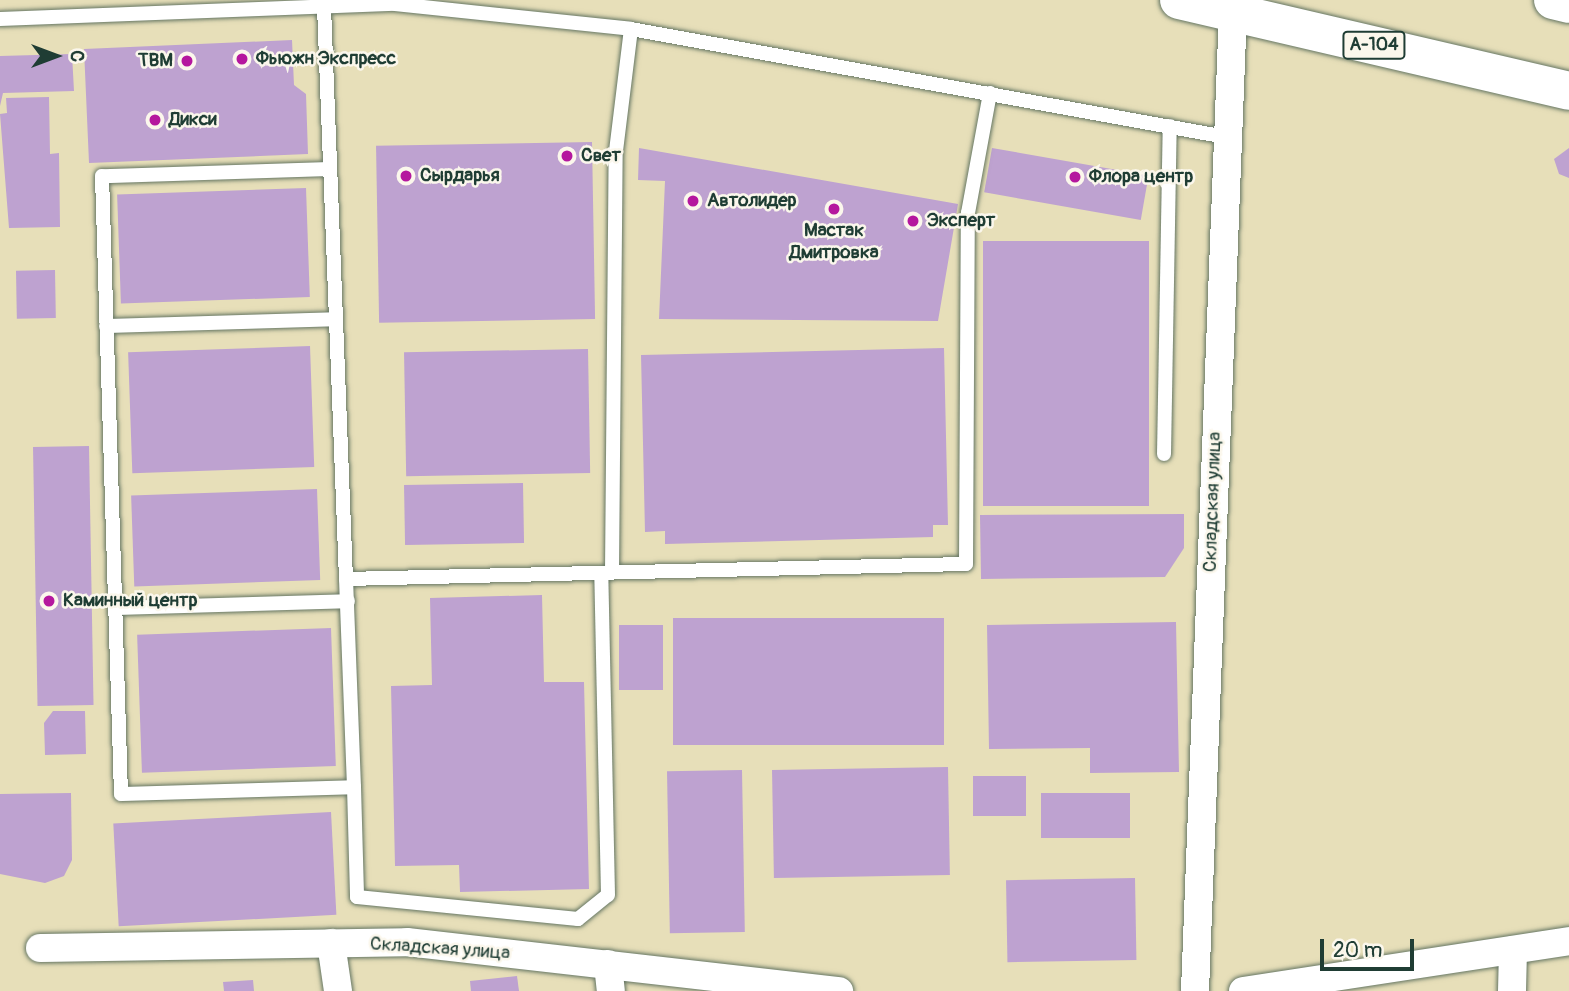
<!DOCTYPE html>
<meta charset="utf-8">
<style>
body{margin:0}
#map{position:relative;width:1569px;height:991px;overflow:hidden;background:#e7dfb9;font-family:Pangolin,sans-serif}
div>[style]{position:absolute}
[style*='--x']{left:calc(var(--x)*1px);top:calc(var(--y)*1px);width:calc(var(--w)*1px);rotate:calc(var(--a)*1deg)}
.building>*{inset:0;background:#bea2d0;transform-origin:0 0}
.roads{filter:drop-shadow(0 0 2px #657663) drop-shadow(0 0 2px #657663)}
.service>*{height:14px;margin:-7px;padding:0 7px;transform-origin:7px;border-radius:7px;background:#fff}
.minor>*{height:28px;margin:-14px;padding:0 14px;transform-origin:14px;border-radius:14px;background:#fff}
.trunk>*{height:38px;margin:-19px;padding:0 19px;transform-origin:19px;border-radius:19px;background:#fff}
.dots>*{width:19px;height:19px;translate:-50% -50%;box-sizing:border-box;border:4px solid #fbf7ec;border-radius:50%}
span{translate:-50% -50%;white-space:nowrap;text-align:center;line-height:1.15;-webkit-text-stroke:5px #fbf7ec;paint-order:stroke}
.shield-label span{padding:2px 5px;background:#fbf7ec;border:2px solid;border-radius:5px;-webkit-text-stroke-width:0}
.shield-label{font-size:18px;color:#1f3d34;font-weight:700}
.poi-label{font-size:19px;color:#1f3d34;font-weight:700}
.left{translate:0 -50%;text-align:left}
.right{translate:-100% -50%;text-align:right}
.street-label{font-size:19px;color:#1f3d34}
.north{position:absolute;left:21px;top:21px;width:70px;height:70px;-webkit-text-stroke:5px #fbf7ec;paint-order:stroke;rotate:90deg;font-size:19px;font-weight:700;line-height:28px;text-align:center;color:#1f3d34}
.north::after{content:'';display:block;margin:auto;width:24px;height:32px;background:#1f3d34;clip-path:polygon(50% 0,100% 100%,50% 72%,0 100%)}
.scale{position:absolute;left:1320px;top:939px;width:94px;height:32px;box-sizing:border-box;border:4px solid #1f3d34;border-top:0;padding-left:9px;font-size:21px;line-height:24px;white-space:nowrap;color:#1f3d34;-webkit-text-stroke:5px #fbf7ec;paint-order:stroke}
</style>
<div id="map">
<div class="building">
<div style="clip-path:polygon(292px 40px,294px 85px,306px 94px,308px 154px,89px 163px,84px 49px)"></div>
<div style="clip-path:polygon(72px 54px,74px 91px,3px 93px,0 106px,0 56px)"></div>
<div style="clip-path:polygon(49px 97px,50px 154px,59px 153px,60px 227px,9px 228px,0 114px,7px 113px,6px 98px)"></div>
<div style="left:592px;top:142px;width:177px;height:216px;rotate:89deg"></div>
<div style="clip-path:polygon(639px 148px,958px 204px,938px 321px,659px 319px,665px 181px,638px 180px)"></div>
<div style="left:992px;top:148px;width:159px;height:45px;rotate:10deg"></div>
<div style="clip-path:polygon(1569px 148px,1569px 178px,1559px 174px,1554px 159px)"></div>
<div style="left:306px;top:188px;width:109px;height:189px;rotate:88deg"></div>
<div style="left:1149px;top:241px;width:265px;height:166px;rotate:90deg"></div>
<div style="left:55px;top:270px;width:48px;height:39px;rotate:89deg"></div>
<div style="left:310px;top:346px;width:121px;height:182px;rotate:88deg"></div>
<div style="clip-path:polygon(944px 348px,948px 525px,933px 525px,933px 537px,665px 544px,665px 531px,645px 532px,641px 355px)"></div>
<div style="left:588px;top:349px;width:124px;height:184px;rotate:89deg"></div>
<div style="left:89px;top:446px;width:259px;height:56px;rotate:89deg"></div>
<div style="left:523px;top:483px;width:60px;height:119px;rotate:89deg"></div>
<div style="left:317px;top:489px;width:91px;height:186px;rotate:88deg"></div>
<div style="clip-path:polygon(1184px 514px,1184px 548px,1165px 577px,981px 579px,980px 515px)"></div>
<div style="clip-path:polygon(542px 595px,544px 682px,584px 682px,589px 889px,460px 892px,459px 865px,395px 866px,391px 686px,432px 685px,430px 598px)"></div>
<div style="left:944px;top:618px;width:127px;height:271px;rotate:90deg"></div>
<div style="clip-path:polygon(1176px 622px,1179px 772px,1090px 773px,1090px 748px,989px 749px,987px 625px)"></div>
<div style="left:619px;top:625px;width:44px;height:65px"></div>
<div style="left:331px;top:628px;width:138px;height:194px;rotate:88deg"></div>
<div style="clip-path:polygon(53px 711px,85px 711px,86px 754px,45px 755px,44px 723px)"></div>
<div style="left:948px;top:767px;width:108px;height:176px;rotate:89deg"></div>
<div style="left:742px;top:770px;width:162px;height:75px;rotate:89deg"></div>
<div style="left:1026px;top:776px;width:40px;height:53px;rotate:90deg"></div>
<div style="clip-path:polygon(71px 793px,72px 860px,64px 876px,45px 883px,0 874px,0 794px)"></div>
<div style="left:1130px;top:793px;width:45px;height:89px;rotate:90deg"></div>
<div style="left:331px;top:812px;width:103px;height:218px;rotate:87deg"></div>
<div style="left:1135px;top:878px;width:82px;height:129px;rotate:89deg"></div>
<div style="clip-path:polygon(517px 976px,519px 991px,471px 991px,470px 981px)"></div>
<div style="clip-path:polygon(253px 980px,254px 991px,224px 991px,223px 982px)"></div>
</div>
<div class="roads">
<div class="service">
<div style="--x:324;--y:7;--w:572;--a:87.8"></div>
<div style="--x:346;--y:579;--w:620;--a:-1.39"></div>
<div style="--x:966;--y:564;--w:351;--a:-89.7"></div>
<div style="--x:968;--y:213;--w:122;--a:-79.6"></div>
<div style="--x:0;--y:19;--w:395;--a:-2.2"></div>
<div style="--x:395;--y:4;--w:237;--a:6"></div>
<div style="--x:631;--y:29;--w:605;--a:10.29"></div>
<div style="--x:330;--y:169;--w:228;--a:178.2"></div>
<div style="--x:102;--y:176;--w:618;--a:88.24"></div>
<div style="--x:121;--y:794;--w:233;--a:-1.7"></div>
<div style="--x:354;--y:787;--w:208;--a:-92.2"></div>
<div style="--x:106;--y:326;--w:230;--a:-1.7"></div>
<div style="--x:1164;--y:454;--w:328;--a:-89"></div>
<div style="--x:612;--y:572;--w:421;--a:-89.5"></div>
<div style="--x:616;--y:151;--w:123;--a:-83"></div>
<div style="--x:115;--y:608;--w:233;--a:-1.7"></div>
<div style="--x:354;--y:787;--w:110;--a:88.4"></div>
<div style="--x:357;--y:897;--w:222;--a:5.7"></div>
<div style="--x:578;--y:919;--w:38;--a:-39"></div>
<div style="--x:608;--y:895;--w:322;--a:-91.2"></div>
</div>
<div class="minor">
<div style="--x:331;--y:943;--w:49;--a:81.7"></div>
<div style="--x:40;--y:948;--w:367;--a:-0.9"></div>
<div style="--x:407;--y:942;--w:435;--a:6.5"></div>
<div style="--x:608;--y:964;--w:27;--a:84"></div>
<div style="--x:1195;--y:991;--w:980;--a:-87.78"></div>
<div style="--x:1243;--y:991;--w:330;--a:-8.7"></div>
<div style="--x:1512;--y:991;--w:41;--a:-88.6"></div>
</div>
<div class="trunk">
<div style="--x:1179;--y:0;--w:400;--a:13.1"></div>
<div style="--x:1553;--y:0;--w:16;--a:14"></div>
</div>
</div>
<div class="dots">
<div style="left:242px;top:59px;background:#b5179e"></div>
<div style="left:187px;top:61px;background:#b5179e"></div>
<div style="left:155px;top:120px;background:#b5179e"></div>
<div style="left:567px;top:156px;background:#b5179e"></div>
<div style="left:406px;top:176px;background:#b5179e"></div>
<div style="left:1075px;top:177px;background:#b5179e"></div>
<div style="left:693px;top:201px;background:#b5179e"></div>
<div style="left:834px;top:209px;background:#b5179e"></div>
<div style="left:913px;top:221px;background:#b5179e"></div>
<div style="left:49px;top:601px;background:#b5179e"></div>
</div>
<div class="shield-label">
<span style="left:1374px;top:45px">А-104</span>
</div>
<div class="poi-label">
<span class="left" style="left:256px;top:59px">Фьюжн Экспресс</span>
<span class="right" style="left:173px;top:61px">ТВМ</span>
<span class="left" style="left:169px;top:120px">Дикси</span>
<span class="left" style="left:581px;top:156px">Свет</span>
<span class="left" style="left:420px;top:176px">Сырдарья</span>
<span class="left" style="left:1089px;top:177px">Флора центр</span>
<span class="left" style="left:707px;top:201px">Автолидер</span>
<span class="left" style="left:927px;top:221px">Эксперт</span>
<span style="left:834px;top:242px">Мастак<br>Дмитровка</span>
<span class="left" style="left:63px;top:601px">Каминный центр</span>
</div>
<div class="street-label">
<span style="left:1213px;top:502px;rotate:-88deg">Складская улица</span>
<span style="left:440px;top:949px;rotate:4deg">Складская улица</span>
</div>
<div class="north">С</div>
<div class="scale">20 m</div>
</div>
